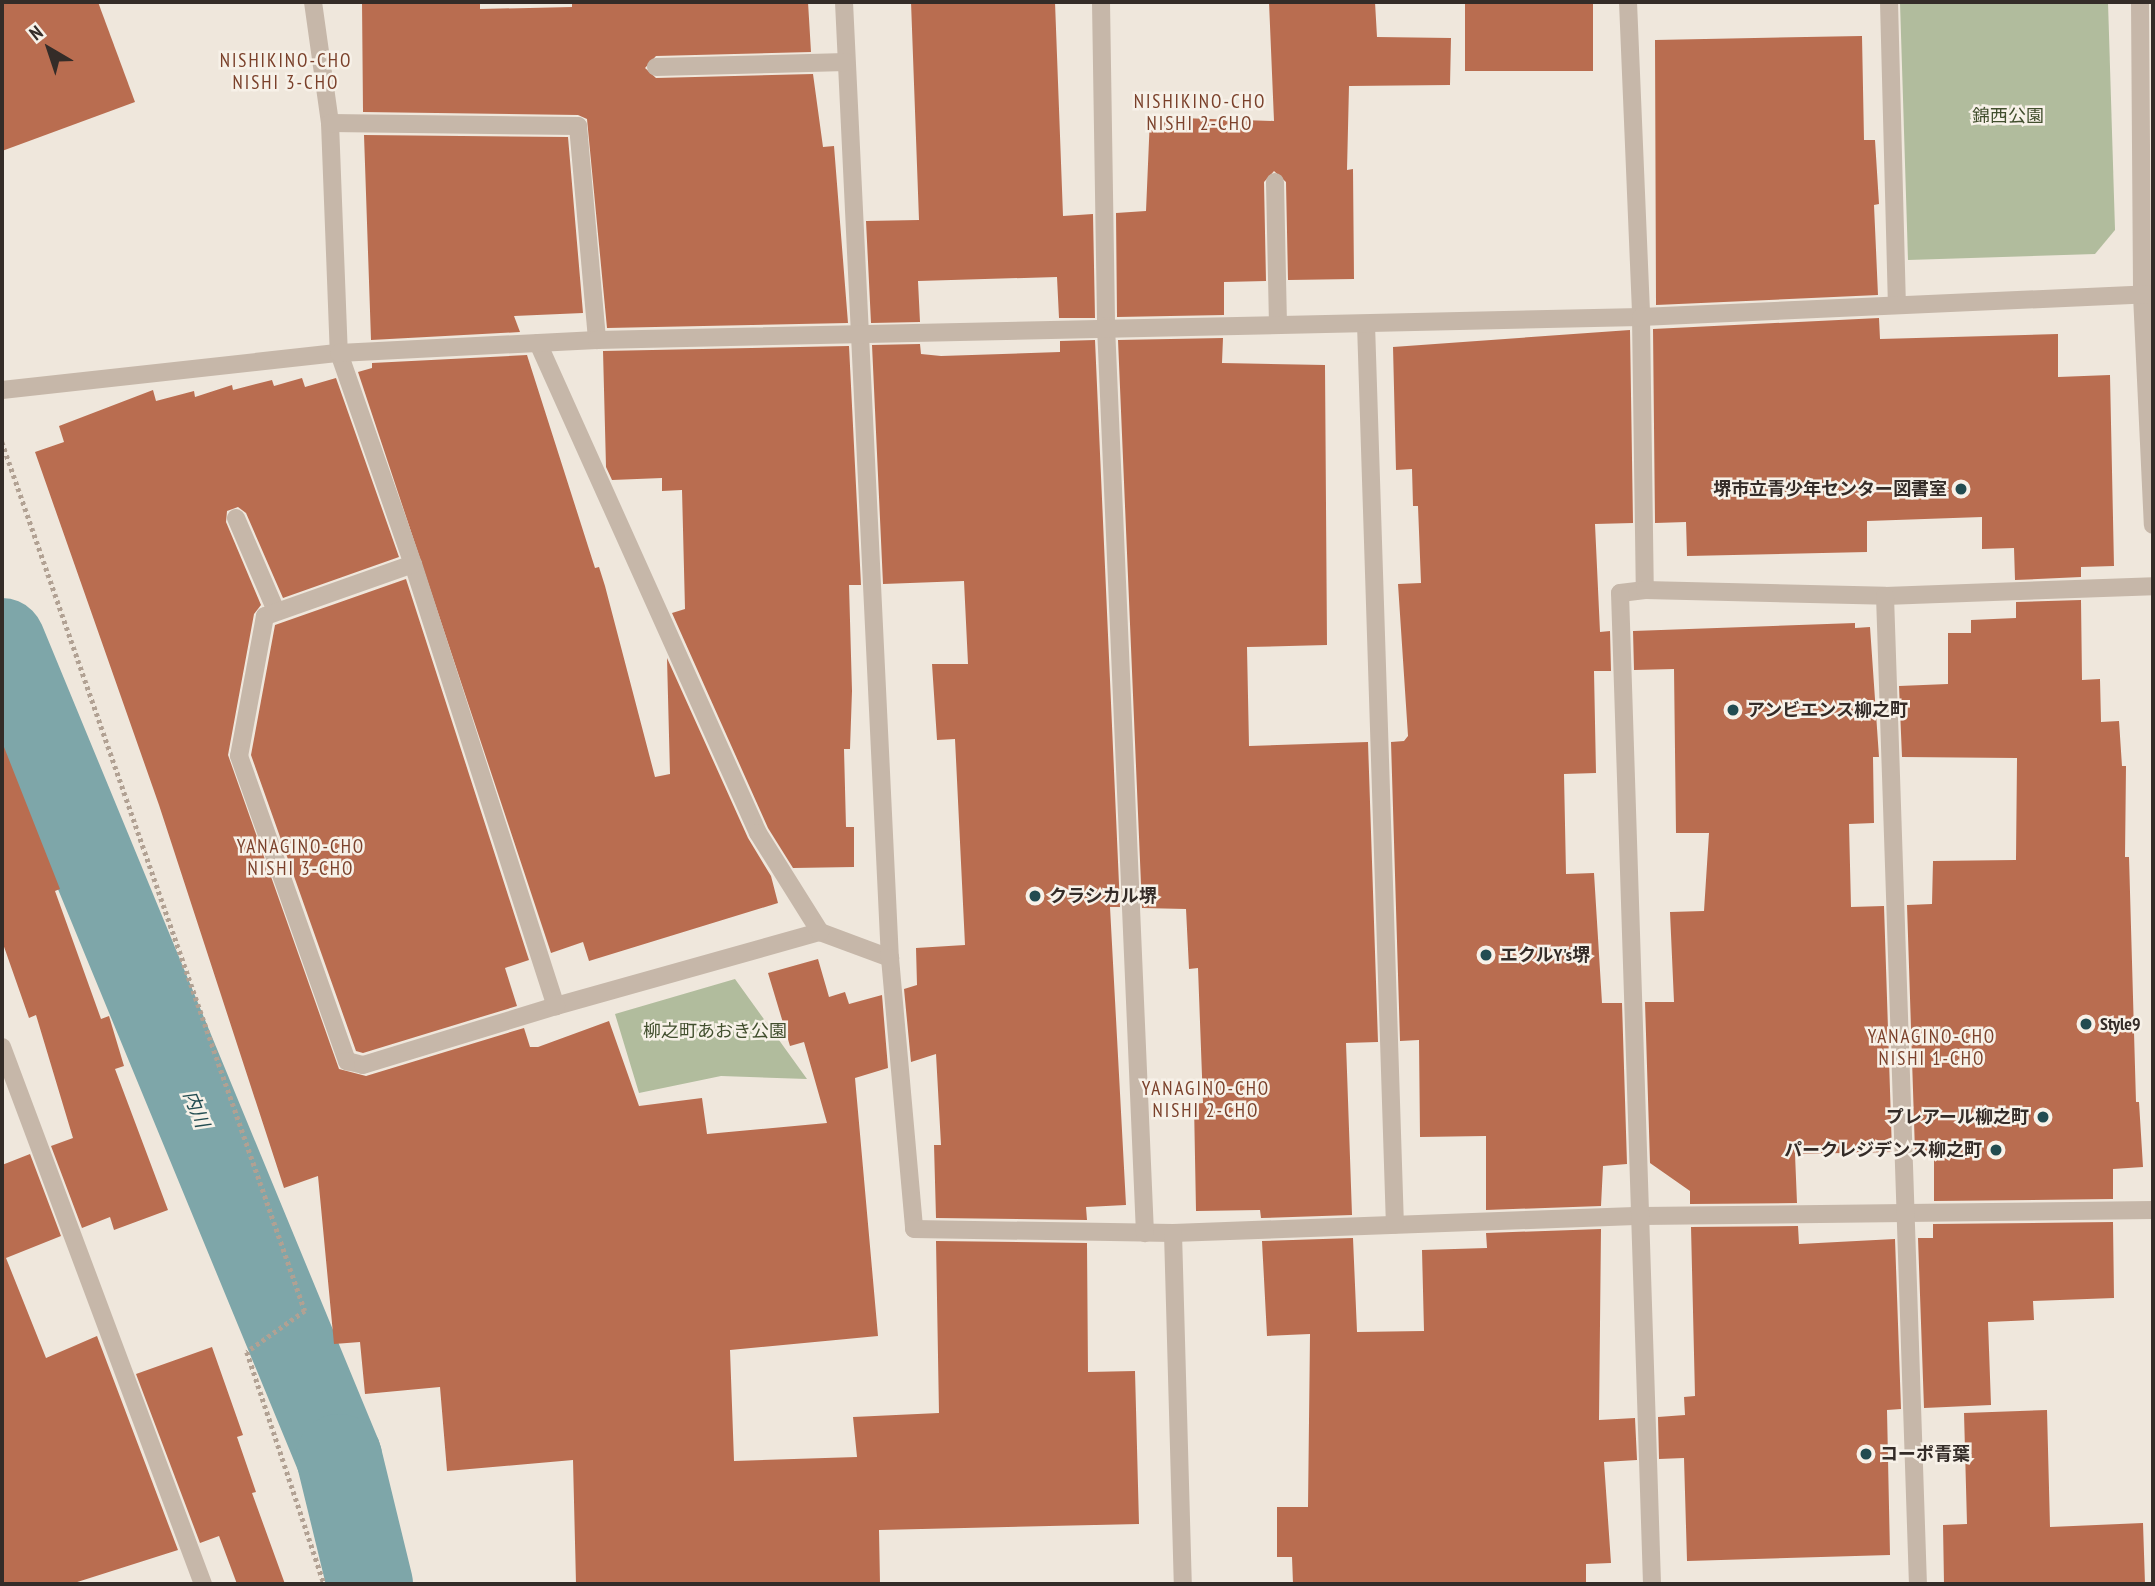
<!DOCTYPE html>
<meta charset="utf-8">
<style>
body{margin:0}
#map{position:relative;width:2155px;height:1586px;overflow:hidden;background:#efe7dc;font-family:"PT Sans Narrow","Noto Sans JP",sans-serif}
div>[style]{position:absolute}
[style*='--x']{left:calc(var(--x)*1px);top:calc(var(--y)*1px);width:calc(var(--w)*1px);rotate:calc(var(--a)*1deg)}
.green>*{inset:0;background:#b1bc9d}
.river>*{height:86px;margin:-43px;padding:0 43px;transform-origin:43px;border-radius:43px;background:#7ea6a9}
.building>*{inset:0;background:#b96d50;transform-origin:0 0}
.path>*{height:4.5px;margin-top:-2.25px;transform-origin:0;background:repeating-linear-gradient(90deg,#b1a193 0 3.5px,transparent 0 7px)}
.minor>*{height:18px;margin:-9px;padding:0 9px;transform-origin:9px;border-radius:9px;background:#c6b7a9}
.dots>*{width:19px;height:19px;translate:-50% -50%;box-sizing:border-box;border:4px solid #f7f1e8;border-radius:50%}
span{translate:-50% -50%;white-space:nowrap;text-align:center;line-height:1.15;-webkit-text-stroke:5px #f7f1e8;paint-order:stroke}
.park-label{font-size:18px;color:#424f2e}
.poi-label{font-size:18px;color:#342c28;font-weight:700}
.right{translate:-100% -50%;text-align:right}
.left{translate:0 -50%;text-align:left}
.neighbourhood-label{font-size:19px;color:#7a402a;letter-spacing:2px}
.water-label{font-size:19px;color:#224c51;font-style:italic}
.frame{position:absolute;inset:0;border:4px solid #342c28;pointer-events:none}
.north{position:absolute;left:14px;top:14px;width:70px;height:70px;-webkit-text-stroke:5px #f7f1e8;paint-order:stroke;rotate:321deg;font-size:19px;font-weight:700;line-height:28px;text-align:center;color:#342c28}
.north::after{content:'';display:block;margin:auto;width:24px;height:32px;background:#342c28;clip-path:polygon(50% 0,100% 100%,50% 72%,0 100%)}
</style>
<div id="map">
<div class="green">
<div style="clip-path:polygon(1900px 2px,2108px 2px,2115px 230px,2095px 254px,1908px 260px)"></div>
<div style="clip-path:polygon(735px 979px,807px 1079px,721px 1076px,639px 1093px,615px 1014px)"></div>
</div>
<div class="river">
<div style="--x:2;--y:641;--w:883;--a:67.56"></div>
<div style="--x:339;--y:1457;--w:131;--a:76.3"></div>
</div>
<div class="building">
<div style="clip-path:polygon(2px 2px,98px 2px,135px 102px,2px 151px)"></div>
<div style="clip-path:polygon(362px 2px,480px 2px,480px 9px,572px 7px,572px 4px,600px 2px,808px 2px,811px 52px,656px 56px,645px 68px,656px 78px,813px 74px,823px 147px,834px 146px,848px 323px,607px 328px,587px 119px,578px 115px,363px 112px)"></div>
<div style="clip-path:polygon(911px 2px,1055px 2px,1063px 216px,1093px 214px,1095px 318px,1059px 318px,1057px 277px,918px 281px,920px 322px,871px 323px,866px 221px,919px 220px)"></div>
<div style="clip-path:polygon(1269px 2px,1375px 2px,1377px 37px,1451px 38px,1450px 85px,1349px 86px,1347px 170px,1353px 169px,1354px 279px,1288px 280px,1286px 182px,1274px 171px,1264px 182px,1266px 281px,1224px 282px,1224px 315px,1117px 317px,1116px 213px,1146px 211px,1150px 117px,1274px 121px)"></div>
<div style="left:1465px;top:2px;width:128px;height:69px"></div>
<div style="clip-path:polygon(1862px 36px,1864px 140px,1875px 140px,1879px 204px,1874px 205px,1878px 295px,1656px 305px,1655px 40px)"></div>
<div style="clip-path:polygon(364px 135px,568px 137px,583px 313px,514px 316px,520px 332px,371px 340px)"></div>
<div style="clip-path:polygon(1879px 318px,1880px 339px,2058px 334px,2058px 377px,2110px 375px,2114px 566px,2081px 567px,2081px 577px,2015px 580px,2014px 548px,1982px 549px,1982px 517px,1867px 521px,1867px 552px,1687px 556px,1686px 522px,1655px 523px,1653px 329px)"></div>
<div style="clip-path:polygon(1630px 330px,1633px 523px,1595px 524px,1600px 632px,1610px 631px,1611px 671px,1594px 671px,1596px 773px,1564px 774px,1566px 874px,1594px 873px,1602px 1003px,1622px 1003px,1627px 1164px,1603px 1166px,1601px 1206px,1486px 1210px,1486px 1136px,1420px 1137px,1419px 1040px,1400px 1041px,1391px 742px,1404px 741px,1408px 736px,1398px 584px,1421px 583px,1418px 506px,1413px 506px,1412px 469px,1396px 470px,1393px 347px)"></div>
<div style="clip-path:polygon(1223px 338px,1222px 363px,1325px 365px,1327px 645px,1247px 647px,1249px 746px,1368px 742px,1378px 1042px,1346px 1043px,1352px 1215px,1261px 1218px,1260px 1210px,1196px 1211px,1194px 1104px,1203px 1103px,1198px 968px,1189px 969px,1186px 909px,1142px 908px,1118px 340px)"></div>
<div style="clip-path:polygon(1095px 340px,1120px 907px,1110px 907px,1126px 1205px,1086px 1207px,1087px 1220px,936px 1218px,934px 1145px,941px 1145px,936px 1054px,911px 1062px,904px 989px,917px 985px,916px 948px,965px 945px,955px 739px,937px 740px,932px 664px,968px 664px,964px 581px,883px 584px,872px 345px,920px 344px,921px 354px,941px 356px,1060px 352px,1060px 341px)"></div>
<div style="clip-path:polygon(849px 346px,861px 585px,849px 585px,852px 691px,850px 749px,844px 749px,846px 827px,854px 827px,854px 867px,793px 868px,768px 828px,672px 613px,685px 609px,682px 490px,662px 491px,662px 478px,612px 480px,606px 467px,603px 351px)"></div>
<div style="clip-path:polygon(527px 355px,595px 568px,599px 567px,605px 586px,655px 777px,670px 774px,667px 658px,748px 838px,771px 876px,778px 903px,589px 961px,583px 942px,551px 953px,358px 372px,372px 368px,372px 363px)"></div>
<div style="clip-path:polygon(302px 378px,305px 387px,336px 378px,399px 557px,283px 598px,246px 513px,238px 507px,227px 511px,226px 522px,261px 605px,254px 614px,228px 755px,339px 1069px,366px 1076px,524px 1028px,530px 1047px,538px 1047px,609px 1021px,639px 1106px,702px 1098px,707px 1134px,827px 1123px,804px 1042px,790px 1046px,768px 973px,818px 959px,829px 997px,845px 992px,849px 1004px,882px 995px,888px 1068px,855px 1078px,878px 1336px,730px 1350px,734px 1461px,857px 1457px,853px 1417px,939px 1413px,936px 1241px,1087px 1243px,1088px 1372px,1135px 1371px,1139px 1524px,879px 1530px,880px 1583px,576px 1584px,573px 1460px,447px 1471px,440px 1387px,365px 1394px,360px 1342px,334px 1344px,318px 1176px,284px 1188px,159px 805px,35px 452px,64px 442px,59px 426px,153px 390px,156px 401px,194px 391px,195px 397px,232px 385px,233px 390px,272px 380px,274px 386px)"></div>
<div style="clip-path:polygon(406px 579px,529px 960px,505px 968px,517px 1006px,363px 1053px,356px 1051px,251px 755px,275px 625px)"></div>
<div style="clip-path:polygon(2081px 600px,2082px 680px,2100px 679px,2101px 722px,2119px 721px,2122px 766px,2126px 766px,2125px 857px,2129px 857px,2136px 1102px,2139px 1102px,2143px 1167px,2113px 1169px,2113px 1199px,1934px 1201px,1934px 1152px,1915px 1152px,1907px 905px,1932px 904px,1933px 861px,2016px 860px,2017px 758px,1902px 757px,1899px 686px,1948px 684px,1948px 633px,1971px 633px,1971px 620px,2016px 618px,2016px 602px)"></div>
<div style="clip-path:polygon(1855px 623px,1855px 628px,1870px 627px,1879px 757px,1873px 757px,1874px 823px,1849px 824px,1851px 907px,1884px 906px,1892px 1152px,1795px 1154px,1797px 1203px,1690px 1204px,1690px 1191px,1650px 1163px,1645px 1002px,1674px 1002px,1670px 912px,1704px 911px,1709px 833px,1676px 833px,1674px 669px,1634px 670px,1633px 631px)"></div>
<div style="clip-path:polygon(4px 747px,60px 889px,55px 891px,101px 1019px,109px 1016px,124px 1066px,115px 1069px,168px 1210px,114px 1230px,110px 1217px,82px 1228px,51px 1146px,73px 1138px,36px 1015px,29px 1018px,2px 941px)"></div>
<div style="clip-path:polygon(30px 1154px,61px 1236px,6px 1258px,46px 1358px,97px 1336px,178px 1550px,71px 1584px,2px 1584px,2px 1165px)"></div>
<div style="clip-path:polygon(2113px 1222px,2114px 1298px,2033px 1301px,2034px 1320px,1988px 1322px,1991px 1405px,1924px 1408px,1918px 1238px,1933px 1238px,1933px 1224px)"></div>
<div style="clip-path:polygon(1798px 1226px,1799px 1244px,1895px 1239px,1901px 1409px,1887px 1410px,1890px 1555px,1687px 1561px,1684px 1458px,1659px 1459px,1658px 1417px,1685px 1415px,1684px 1397px,1695px 1396px,1691px 1227px)"></div>
<div style="clip-path:polygon(1601px 1229px,1599px 1420px,1635px 1418px,1637px 1460px,1604px 1462px,1611px 1563px,1586px 1564px,1586px 1584px,1293px 1584px,1292px 1557px,1277px 1557px,1277px 1507px,1308px 1507px,1310px 1334px,1267px 1336px,1262px 1241px,1353px 1238px,1357px 1332px,1424px 1331px,1422px 1250px,1487px 1248px,1486px 1233px)"></div>
<div style="clip-path:polygon(212px 1347px,243px 1435px,237px 1437px,256px 1492px,252px 1493px,285px 1584px,237px 1584px,219px 1536px,200px 1543px,136px 1374px)"></div>
<div style="clip-path:polygon(2047px 1410px,2050px 1527px,2143px 1523px,2145px 1584px,1944px 1584px,1943px 1525px,1967px 1524px,1964px 1413px)"></div>
</div>
<div class="path">
<div style="--x:2;--y:442;--w:920;--a:70.78"></div>
<div style="--x:305;--y:1311;--w:71;--a:144.7"></div>
<div style="--x:247;--y:1352;--w:244;--a:71.6"></div>
</div>
<div class="minor">
<div style="--x:313;--y:2;--w:122;--a:82"></div>
<div style="--x:330;--y:123;--w:230;--a:87.8"></div>
<div style="--x:339;--y:353;--w:224;--a:70.7"></div>
<div style="--x:413;--y:564;--w:465;--a:72.1"></div>
<div style="--x:556;--y:1006;--w:274;--a:-15.7"></div>
<div style="--x:820;--y:932;--w:75;--a:20.4"></div>
<div style="--x:844;--y:2;--w:957;--a:87.25"></div>
<div style="--x:890;--y:958;--w:272;--a:84.9"></div>
<div style="--x:914;--y:1229;--w:259;--a:0.9"></div>
<div style="--x:1173;--y:1233;--w:469;--a:-2.1"></div>
<div style="--x:1642;--y:1216;--w:511;--a:-0.67"></div>
<div style="--x:1101;--y:2;--w:324;--a:89.1"></div>
<div style="--x:1106;--y:326;--w:908;--a:87.54"></div>
<div style="--x:1628;--y:2;--w:315;--a:87.6"></div>
<div style="--x:1641;--y:317;--w:273;--a:89.2"></div>
<div style="--x:1645;--y:590;--w:25;--a:173"></div>
<div style="--x:1620;--y:593;--w:992;--a:88.15"></div>
<div style="--x:1889;--y:2;--w:303;--a:88.5"></div>
<div style="--x:2140;--y:2;--w:293;--a:89.6"></div>
<div style="--x:2142;--y:295;--w:230;--a:87.3"></div>
<div style="--x:656;--y:67;--w:190;--a:-1.5"></div>
<div style="--x:330;--y:123;--w:248;--a:0.7"></div>
<div style="--x:578;--y:126;--w:215;--a:84.9"></div>
<div style="--x:1275;--y:182;--w:143;--a:88.8"></div>
<div style="--x:1366;--y:324;--w:901;--a:88.16"></div>
<div style="--x:538;--y:343;--w:537;--a:65.82"></div>
<div style="--x:758;--y:833;--w:117;--a:57.9"></div>
<div style="--x:2;--y:390;--w:339;--a:-6.3"></div>
<div style="--x:339;--y:353;--w:258;--a:-2.9"></div>
<div style="--x:597;--y:340;--w:1044;--a:-1.26"></div>
<div style="--x:1641;--y:317;--w:513;--a:-2.57"></div>
<div style="--x:236;--y:518;--w:101;--a:66.7"></div>
<div style="--x:413;--y:564;--w:157;--a:160.6"></div>
<div style="--x:265;--y:616;--w:142;--a:100.5"></div>
<div style="--x:239;--y:756;--w:324;--a:70.5"></div>
<div style="--x:347;--y:1061;--w:16;--a:14"></div>
<div style="--x:363;--y:1065;--w:202;--a:-17"></div>
<div style="--x:1645;--y:590;--w:240;--a:1.4"></div>
<div style="--x:1885;--y:596;--w:268;--a:-2.1"></div>
<div style="--x:1885;--y:596;--w:989;--a:88.09"></div>
<div style="--x:2;--y:1047;--w:573;--a:69.48"></div>
<div style="--x:1173;--y:1233;--w:351;--a:88.4"></div>
</div>
<div class="dots">
<div style="left:1961px;top:489px;background:#224c51"></div>
<div style="left:1733px;top:710px;background:#224c51"></div>
<div style="left:1035px;top:896px;background:#224c51"></div>
<div style="left:1486px;top:955px;background:#224c51"></div>
<div style="left:2086px;top:1024px;background:#224c51"></div>
<div style="left:2043px;top:1117px;background:#224c51"></div>
<div style="left:1996px;top:1150px;background:#224c51"></div>
<div style="left:1866px;top:1454px;background:#224c51"></div>
</div>
<div class="park-label">
<span style="left:2008px;top:116px">錦西公園</span>
<span style="left:715px;top:1031px">柳之町あおき公園</span>
</div>
<div class="poi-label">
<span class="right" style="left:1947px;top:489px">堺市立青少年センター図書室</span>
<span class="left" style="left:1747px;top:710px">アンビエンス柳之町</span>
<span class="left" style="left:1049px;top:896px">クラシカル堺</span>
<span class="left" style="left:1500px;top:955px">エクルY's堺</span>
<span class="left" style="left:2100px;top:1024px">Style9</span>
<span class="right" style="left:2029px;top:1117px">プレアール柳之町</span>
<span class="right" style="left:1982px;top:1150px">パークレジデンス柳之町</span>
<span class="left" style="left:1880px;top:1454px">コーポ青葉</span>
</div>
<div class="neighbourhood-label">
<span style="left:286px;top:72px">NISHIKINO-CHO<br>NISHI 3-CHO</span>
<span style="left:1200px;top:113px">NISHIKINO-CHO<br>NISHI 2-CHO</span>
<span style="left:301px;top:858px">YANAGINO-CHO<br>NISHI 3-CHO</span>
<span style="left:1932px;top:1048px">YANAGINO-CHO<br>NISHI 1-CHO</span>
<span style="left:1206px;top:1100px">YANAGINO-CHO<br>NISHI 2-CHO</span>
</div>
<div class="water-label">
<span style="left:196px;top:1109px;rotate:68deg">内川</span>
</div>
<div class="frame"></div>
<div class="north">N</div>
</div>
